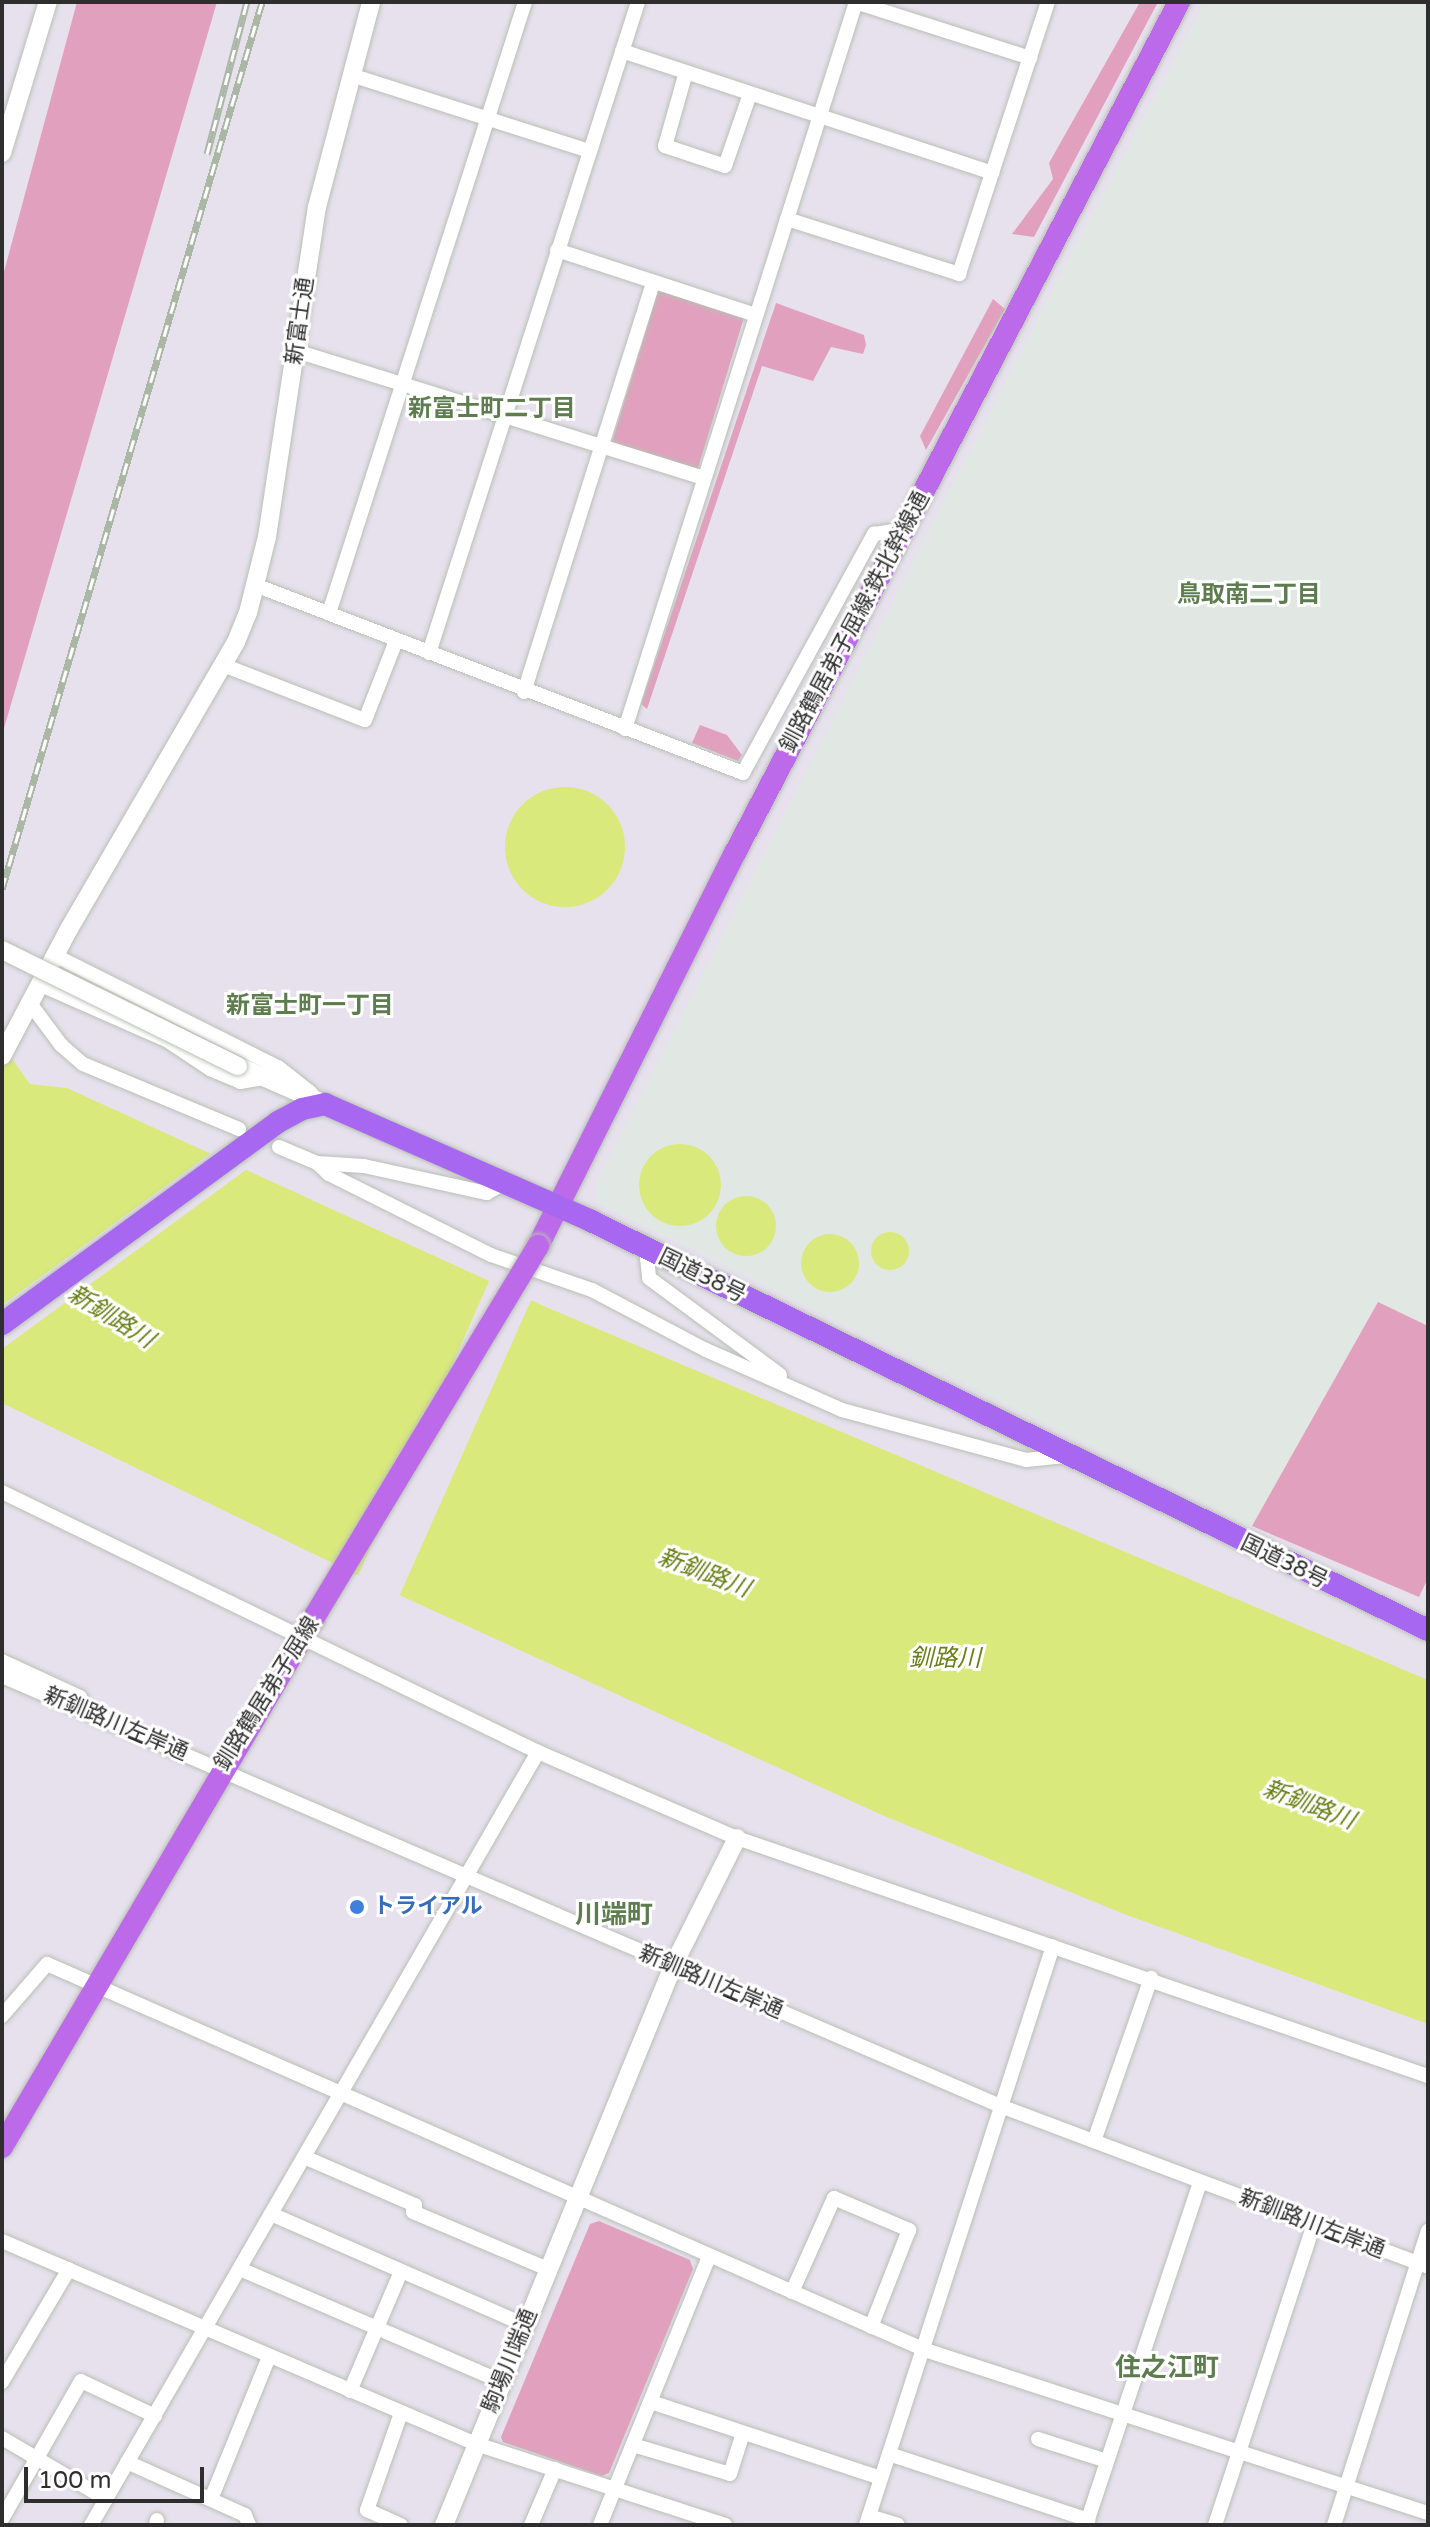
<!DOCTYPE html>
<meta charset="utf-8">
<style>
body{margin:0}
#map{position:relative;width:1430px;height:2527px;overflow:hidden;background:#e7e1ee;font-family:"Varela Round","Noto Sans JP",sans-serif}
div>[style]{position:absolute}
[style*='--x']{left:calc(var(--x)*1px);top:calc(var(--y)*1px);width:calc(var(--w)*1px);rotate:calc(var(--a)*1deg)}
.industrial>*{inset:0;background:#e1e7e2}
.green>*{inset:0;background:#e1a1be;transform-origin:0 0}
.water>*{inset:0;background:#d9e97b}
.round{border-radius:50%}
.pier>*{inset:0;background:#e7e1ee;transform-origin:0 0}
.roads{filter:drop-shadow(0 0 2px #b8c0b4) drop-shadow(0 0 2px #b8c0b4)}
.minor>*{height:14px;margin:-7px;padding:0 7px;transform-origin:7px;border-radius:7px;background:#fff}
.tertiary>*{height:18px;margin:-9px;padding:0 9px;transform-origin:9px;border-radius:9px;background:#fff}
.primary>*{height:22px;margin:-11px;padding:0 11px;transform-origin:11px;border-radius:11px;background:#bd6aea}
.trunk>*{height:22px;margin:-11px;padding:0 11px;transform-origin:11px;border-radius:11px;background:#a867f0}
.rail>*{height:7px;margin-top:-3.5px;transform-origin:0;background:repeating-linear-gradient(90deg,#fff 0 12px,#a9b7a4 0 24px);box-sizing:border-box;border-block:2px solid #a9b7a4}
.bridges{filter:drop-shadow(0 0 2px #b8c0b4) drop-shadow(0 0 2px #b8c0b4)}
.tertiary-bridge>*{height:18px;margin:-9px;padding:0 9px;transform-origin:9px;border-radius:9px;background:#fff}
.primary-bridge>*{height:22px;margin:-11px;padding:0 11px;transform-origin:11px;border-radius:11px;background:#bd6aea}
.dots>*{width:22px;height:22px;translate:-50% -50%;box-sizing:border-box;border:4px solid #fff;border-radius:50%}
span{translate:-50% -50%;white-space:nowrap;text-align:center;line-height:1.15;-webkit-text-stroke:6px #fff;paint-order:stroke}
.street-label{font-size:22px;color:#2e2e2e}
.shop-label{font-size:22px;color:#366cbe;font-weight:700}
.left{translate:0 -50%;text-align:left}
.neighbourhood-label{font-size:24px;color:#5d7d4f;font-weight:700}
.water-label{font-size:24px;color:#677f14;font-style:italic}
.quarter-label{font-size:26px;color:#5d7d4f;font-weight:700}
.frame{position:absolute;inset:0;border:4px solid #2e2e2e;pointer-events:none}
.scale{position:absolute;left:24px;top:2467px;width:180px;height:36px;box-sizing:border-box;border:4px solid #2e2e2e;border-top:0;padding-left:10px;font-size:24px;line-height:28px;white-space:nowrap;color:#2e2e2e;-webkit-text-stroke:6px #fff;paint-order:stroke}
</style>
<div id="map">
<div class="industrial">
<div style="clip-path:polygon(1205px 2px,1428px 2px,1428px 1326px,1378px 1302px,1252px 1526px,596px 1202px,598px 1179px,1049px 296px)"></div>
</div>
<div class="green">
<div style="clip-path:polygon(77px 2px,217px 2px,2px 735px,2px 279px)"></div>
<div style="clip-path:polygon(1140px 2px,1158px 2px,1034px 237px,1012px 234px,1053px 179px,1049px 163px)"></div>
<div style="left:659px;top:288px;width:90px;height:162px;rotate:17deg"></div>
<div style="clip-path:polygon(993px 299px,1005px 309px,926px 450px,920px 436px)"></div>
<div style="clip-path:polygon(776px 303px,864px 335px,866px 345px,863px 354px,831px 347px,813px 381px,762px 366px,647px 709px,641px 704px)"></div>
<div style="clip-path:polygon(700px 725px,727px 735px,742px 755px,738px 761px,692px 743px)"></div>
<div style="clip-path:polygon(1378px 1302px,1428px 1326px,1428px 1578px,1419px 1597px,1252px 1526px)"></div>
<div style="clip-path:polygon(599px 2221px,690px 2260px,693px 2269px,609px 2473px,602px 2476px,503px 2442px,501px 2437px,590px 2224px)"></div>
</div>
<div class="water">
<div class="round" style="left:505px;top:787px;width:120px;height:120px"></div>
<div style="clip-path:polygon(10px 1056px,30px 1084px,67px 1088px,546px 1307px,1428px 1680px,1428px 2024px,1124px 1914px,882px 1815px,388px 1590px,2px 1403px,2px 1057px)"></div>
<div class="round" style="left:639px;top:1144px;width:82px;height:82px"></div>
<div class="round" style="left:716px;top:1196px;width:60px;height:60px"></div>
<div class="round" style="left:871px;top:1232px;width:38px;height:38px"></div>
<div class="round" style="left:801px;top:1234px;width:58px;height:58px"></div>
</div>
<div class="pier">
<div style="clip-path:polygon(211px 1153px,247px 1169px,2px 1349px,2px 1305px)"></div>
<div style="left:491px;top:1277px;width:46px;height:331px;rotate:24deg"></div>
</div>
<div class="roads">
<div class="minor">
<div style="--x:855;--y:2;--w:184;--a:17.7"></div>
<div style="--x:622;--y:51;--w:390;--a:18.2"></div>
<div style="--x:686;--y:72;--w:77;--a:105.8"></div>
<div style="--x:665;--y:146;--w:63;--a:18.4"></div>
<div style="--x:725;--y:166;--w:76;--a:-70.9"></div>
<div style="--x:351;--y:75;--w:250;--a:17.7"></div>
<div style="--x:787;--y:219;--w:181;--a:17.7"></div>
<div style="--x:959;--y:274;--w:286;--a:-71.9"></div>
<div style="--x:557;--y:250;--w:209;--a:18.1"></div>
<div style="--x:296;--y:351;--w:426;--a:17.3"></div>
<div style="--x:255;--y:585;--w:523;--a:21.07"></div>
<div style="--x:743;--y:773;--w:273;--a:-61.3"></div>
<div style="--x:874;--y:534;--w:30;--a:-9"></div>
<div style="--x:329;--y:613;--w:642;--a:-72.21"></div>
<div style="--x:429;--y:653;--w:684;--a:-72.2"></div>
<div style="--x:223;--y:665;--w:152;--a:21.2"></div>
<div style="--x:365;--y:720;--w:85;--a:-68.6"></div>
<div style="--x:524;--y:692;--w:428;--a:-72.5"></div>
<div style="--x:625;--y:729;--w:763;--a:-72.37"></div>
<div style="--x:54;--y:955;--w:250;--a:26.6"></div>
<div style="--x:278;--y:1067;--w:42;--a:38.2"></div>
<div style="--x:39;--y:984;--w:141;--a:23.8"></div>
<div style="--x:168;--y:1041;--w:50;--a:33.7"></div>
<div style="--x:210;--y:1069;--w:33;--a:23"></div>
<div style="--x:240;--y:1082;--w:23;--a:-10"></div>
<div style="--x:29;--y:1002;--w:54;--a:53.3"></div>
<div style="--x:61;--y:1045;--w:29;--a:41"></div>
<div style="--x:83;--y:1064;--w:169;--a:22.6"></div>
<div style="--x:279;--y:1147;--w:41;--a:22.8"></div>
<div style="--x:317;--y:1163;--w:47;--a:3.7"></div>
<div style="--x:364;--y:1166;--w:126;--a:12.4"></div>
<div style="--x:487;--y:1193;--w:20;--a:-30"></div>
<div style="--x:317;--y:1163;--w:16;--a:43"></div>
<div style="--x:329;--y:1174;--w:181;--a:26.6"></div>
<div style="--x:491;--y:1255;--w:107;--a:19.1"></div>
<div style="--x:592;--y:1290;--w:129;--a:27.8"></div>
<div style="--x:706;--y:1350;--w:149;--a:23.8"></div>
<div style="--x:842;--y:1410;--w:191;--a:15.2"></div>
<div style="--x:1026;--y:1460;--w:39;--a:-6"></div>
<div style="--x:646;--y:1248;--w:30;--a:84"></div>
<div style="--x:649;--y:1278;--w:163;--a:36.5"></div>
<div style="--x:2;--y:1492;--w:596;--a:25.88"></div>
<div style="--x:538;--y:1752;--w:217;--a:23.4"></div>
<div style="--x:737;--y:1838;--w:731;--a:19.01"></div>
<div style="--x:2;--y:1661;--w:86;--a:24.8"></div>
<div style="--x:80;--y:1697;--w:17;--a:65"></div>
<div style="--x:2;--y:1676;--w:1090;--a:23.3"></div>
<div style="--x:1003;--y:2107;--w:454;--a:20.6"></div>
<div style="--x:2;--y:2016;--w:69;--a:-49.1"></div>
<div style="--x:47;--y:1964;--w:959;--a:23.73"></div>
<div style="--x:925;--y:2350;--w:529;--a:17.96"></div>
<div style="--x:1094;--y:2141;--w:173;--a:-70.7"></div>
<div style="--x:304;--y:2157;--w:121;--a:23.4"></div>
<div style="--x:415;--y:2205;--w:7;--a:106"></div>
<div style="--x:413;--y:2212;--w:147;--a:22.9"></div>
<div style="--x:271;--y:2214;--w:277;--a:23.6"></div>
<div style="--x:2;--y:2241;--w:516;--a:23.18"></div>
<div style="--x:476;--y:2444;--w:262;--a:18"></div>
<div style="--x:240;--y:2269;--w:285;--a:23.3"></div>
<div style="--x:792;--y:2292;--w:103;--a:-65.9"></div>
<div style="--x:834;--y:2198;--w:82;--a:23.1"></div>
<div style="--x:909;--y:2230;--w:104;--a:111.4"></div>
<div style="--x:2;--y:2382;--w:131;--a:-59.3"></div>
<div style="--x:350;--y:2391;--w:127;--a:-66.9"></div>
<div style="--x:651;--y:2402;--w:242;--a:18.3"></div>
<div style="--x:401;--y:2413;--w:103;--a:109.3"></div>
<div style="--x:367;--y:2510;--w:37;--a:24"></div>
<div style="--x:2;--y:2438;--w:121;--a:30.4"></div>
<div style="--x:1038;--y:2439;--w:72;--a:17.7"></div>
<div style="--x:633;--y:2445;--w:101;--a:16.6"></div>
<div style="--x:730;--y:2474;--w:43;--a:-72.4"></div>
<div style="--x:889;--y:2454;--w:210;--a:18.3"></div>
<div style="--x:127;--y:2462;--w:129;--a:24.2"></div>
<div style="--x:245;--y:2515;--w:11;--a:68"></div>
<div style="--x:211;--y:2499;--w:153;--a:-67.8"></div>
<div style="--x:869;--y:2516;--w:30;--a:17"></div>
<div style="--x:2;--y:2519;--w:159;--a:-60.2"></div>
<div style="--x:81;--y:2381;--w:82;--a:25.3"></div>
<div style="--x:91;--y:2525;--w:893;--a:-59.96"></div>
<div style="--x:156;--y:2525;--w:5;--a:-79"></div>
<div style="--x:531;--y:2525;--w:61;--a:-66.8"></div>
<div style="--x:600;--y:2525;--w:290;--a:-67.9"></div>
<div style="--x:866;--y:2525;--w:608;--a:-72.1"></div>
<div style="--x:1086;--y:2525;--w:361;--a:-71.6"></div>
<div style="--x:1215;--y:2525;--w:317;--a:-71.8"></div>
<div style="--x:1334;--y:2525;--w:309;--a:-72.3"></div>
</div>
<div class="tertiary">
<div style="--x:2;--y:153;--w:158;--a:-73.1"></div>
<div style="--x:2;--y:1056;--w:144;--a:-62.2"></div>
<div style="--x:69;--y:929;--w:332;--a:-59.8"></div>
<div style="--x:236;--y:642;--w:31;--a:-68"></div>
<div style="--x:248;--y:613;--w:78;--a:-76"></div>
<div style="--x:267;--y:537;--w:334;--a:-81.4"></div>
<div style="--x:317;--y:207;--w:212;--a:-75.2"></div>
<div style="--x:238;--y:1066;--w:95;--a:23.6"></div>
<div style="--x:444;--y:2525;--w:604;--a:-67.72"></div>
<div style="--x:673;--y:1966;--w:143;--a:-63.4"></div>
</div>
<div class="primary">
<div style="--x:538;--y:1246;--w:440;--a:-63.4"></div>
<div style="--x:735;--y:853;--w:960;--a:-62.45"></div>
<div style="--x:2;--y:2147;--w:613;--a:-59.5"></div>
</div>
<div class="trunk">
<div style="--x:2;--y:1324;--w:342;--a:-36.2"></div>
<div style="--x:278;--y:1122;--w:27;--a:-28"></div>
<div style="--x:302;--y:1109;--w:24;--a:-12"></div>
<div style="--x:325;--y:1104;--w:291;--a:23.7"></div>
<div style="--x:591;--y:1221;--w:932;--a:26.04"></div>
</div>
</div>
<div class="rail">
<div style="--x:207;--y:154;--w:157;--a:-75.3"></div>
<div style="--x:2;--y:889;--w:924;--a:-73.66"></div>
</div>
<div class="bridges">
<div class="tertiary-bridge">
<div style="--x:2;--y:950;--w:263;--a:26.2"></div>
</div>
<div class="primary-bridge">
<div style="--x:313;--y:1619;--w:436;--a:-58.9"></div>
</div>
</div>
<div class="dots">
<div style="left:357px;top:1907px;background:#3f7fe0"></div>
</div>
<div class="street-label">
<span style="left:300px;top:321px;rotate:-82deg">新富士通</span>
<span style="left:855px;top:622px;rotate:-62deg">釧路鶴居弟子屈線:鉄北幹線通</span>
<span style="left:702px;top:1276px;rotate:26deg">国道38号</span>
<span style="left:1284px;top:1562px;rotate:26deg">国道38号</span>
<span style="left:267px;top:1694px;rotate:-58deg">釧路鶴居弟子屈線</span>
<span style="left:116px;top:1724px;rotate:23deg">新釧路川左岸通</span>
<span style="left:711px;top:1982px;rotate:23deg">新釧路川左岸通</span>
<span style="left:1312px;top:2224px;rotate:21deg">新釧路川左岸通</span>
<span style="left:510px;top:2361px;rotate:-68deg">駒場川端通</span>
</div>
<div class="shop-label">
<span class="left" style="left:373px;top:1907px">トライアル</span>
</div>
<div class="neighbourhood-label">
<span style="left:492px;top:409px">新富士町二丁目</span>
<span style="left:1249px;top:595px">鳥取南二丁目</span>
<span style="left:310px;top:1006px">新富士町一丁目</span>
</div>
<div class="water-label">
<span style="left:111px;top:1317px;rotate:32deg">新釧路川</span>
<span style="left:704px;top:1573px;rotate:21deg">新釧路川</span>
<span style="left:945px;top:1659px">釧路川</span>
<span style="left:1309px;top:1805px;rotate:21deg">新釧路川</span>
</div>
<div class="quarter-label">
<span style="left:614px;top:1915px">川端町</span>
<span style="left:1167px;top:2368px">住之江町</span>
</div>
<div class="frame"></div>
<div class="scale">100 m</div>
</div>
